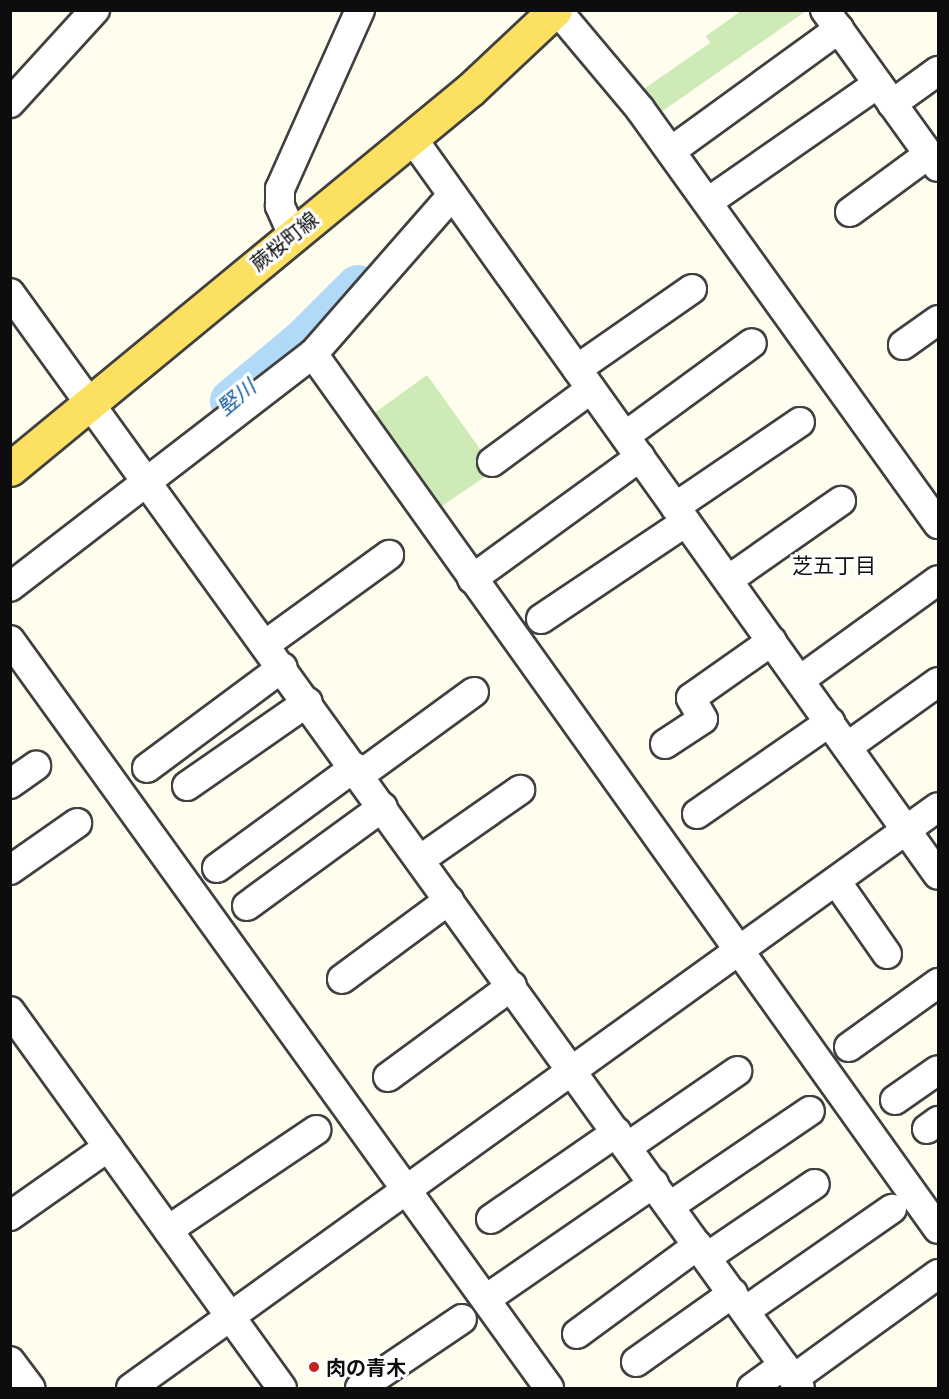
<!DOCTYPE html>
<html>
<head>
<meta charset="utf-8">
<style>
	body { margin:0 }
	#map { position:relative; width:949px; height:1399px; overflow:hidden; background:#fffded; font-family:"Noto Serif","Noto Sans JP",serif }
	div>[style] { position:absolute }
	.green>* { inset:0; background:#ceeab6 }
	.river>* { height:44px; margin:-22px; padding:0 22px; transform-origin:22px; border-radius:22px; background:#b1d9f8 }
	.roads { filter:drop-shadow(2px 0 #404040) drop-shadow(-2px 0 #404040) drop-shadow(0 2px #404040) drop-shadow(0 -2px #404040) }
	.minor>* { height:28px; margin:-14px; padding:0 14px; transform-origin:14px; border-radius:14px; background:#fff }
	.major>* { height:33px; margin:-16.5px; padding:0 16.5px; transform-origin:16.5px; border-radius:16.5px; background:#fce061 }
	.dots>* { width:16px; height:16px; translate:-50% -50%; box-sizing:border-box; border:3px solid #fff; border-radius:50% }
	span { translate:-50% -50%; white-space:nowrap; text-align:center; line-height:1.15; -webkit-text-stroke:6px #fff; paint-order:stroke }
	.street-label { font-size:20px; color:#0d0d0d }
	.poi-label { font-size:20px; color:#0d0d0d; font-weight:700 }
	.left { translate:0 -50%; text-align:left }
	.water-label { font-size:21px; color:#135ba2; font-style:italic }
	.neighbourhood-label { font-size:21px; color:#0d0d0d }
	.frame { position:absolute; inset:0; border:12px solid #0d0d0d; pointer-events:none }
</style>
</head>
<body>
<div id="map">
	<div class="green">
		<i style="clip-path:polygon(741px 11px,806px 11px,654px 117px,638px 93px,710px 43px,706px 36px)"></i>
		<i style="clip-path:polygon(427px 375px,495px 470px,436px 510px,369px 417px)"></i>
	</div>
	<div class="river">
		<i style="left:232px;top:401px;width:95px;rotate:-39.9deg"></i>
		<i style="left:305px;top:340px;width:75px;rotate:-45deg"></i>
	</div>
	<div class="roads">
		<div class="minor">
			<i style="left:557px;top:10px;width:129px;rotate:50deg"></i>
			<i style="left:640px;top:109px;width:511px;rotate:54.32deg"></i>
			<i style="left:825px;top:10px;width:193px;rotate:54.3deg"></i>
			<i style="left:10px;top:103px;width:126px;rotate:-47.6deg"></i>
			<i style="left:892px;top:104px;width:57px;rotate:-35.7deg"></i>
			<i style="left:412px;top:138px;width:905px;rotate:54.48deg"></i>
			<i style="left:671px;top:151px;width:208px;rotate:-36deg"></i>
			<i style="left:708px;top:202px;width:207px;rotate:-34.8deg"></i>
			<i style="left:850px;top:212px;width:98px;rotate:-36.3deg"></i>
			<i style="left:292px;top:233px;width:30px;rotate:-114deg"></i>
			<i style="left:280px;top:206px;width:17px;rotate:-90deg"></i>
			<i style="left:280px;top:189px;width:196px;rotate:-65.9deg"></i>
			<i style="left:10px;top:293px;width:1350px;rotate:54.19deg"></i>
			<i style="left:903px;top:345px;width:43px;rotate:-35.5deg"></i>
			<i style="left:313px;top:354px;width:1075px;rotate:54.46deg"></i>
			<i style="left:577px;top:369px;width:140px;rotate:-34.8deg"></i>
			<i style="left:625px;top:436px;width:157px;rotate:-36.2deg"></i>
			<i style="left:492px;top:462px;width:123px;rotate:-36.4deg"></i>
			<i style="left:675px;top:507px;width:151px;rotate:-34.2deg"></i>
			<i style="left:472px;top:579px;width:208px;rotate:-36deg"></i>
			<i style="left:728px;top:580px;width:138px;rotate:-35deg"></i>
			<i style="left:10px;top:587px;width:382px;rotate:-37.6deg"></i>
			<i style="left:313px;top:354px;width:211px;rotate:-48.8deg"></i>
			<i style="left:541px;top:619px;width:174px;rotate:-33.8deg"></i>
			<i style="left:10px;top:640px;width:922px;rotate:54.22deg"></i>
			<i style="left:266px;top:644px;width:152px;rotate:-35.9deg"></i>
			<i style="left:800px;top:680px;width:170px;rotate:-35.9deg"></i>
			<i style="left:665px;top:744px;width:45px;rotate:-33.3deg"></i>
			<i style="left:703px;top:719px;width:24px;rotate:-120deg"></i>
			<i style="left:691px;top:698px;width:99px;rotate:-35.1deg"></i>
			<i style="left:847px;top:747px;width:112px;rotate:-35.5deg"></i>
			<i style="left:147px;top:768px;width:169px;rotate:-36.6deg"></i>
			<i style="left:360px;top:775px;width:141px;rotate:-36.1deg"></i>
			<i style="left:10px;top:784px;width:32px;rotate:-35deg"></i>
			<i style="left:187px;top:786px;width:147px;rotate:-34.8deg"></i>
			<i style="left:697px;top:814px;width:162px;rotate:-34.7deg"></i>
			<i style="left:421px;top:859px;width:121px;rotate:-34.9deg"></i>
			<i style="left:217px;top:868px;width:171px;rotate:-36.2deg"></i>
			<i style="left:10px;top:870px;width:82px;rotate:-35deg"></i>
			<i style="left:836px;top:881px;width:89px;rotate:55.1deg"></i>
			<i style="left:247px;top:906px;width:168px;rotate:-36.1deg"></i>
			<i style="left:342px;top:979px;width:133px;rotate:-36.4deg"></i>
			<i style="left:10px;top:1011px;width:465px;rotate:54.2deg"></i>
			<i style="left:849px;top:1047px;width:110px;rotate:-35.7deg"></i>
			<i style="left:388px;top:1077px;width:154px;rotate:-36.3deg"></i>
			<i style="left:895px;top:1100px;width:52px;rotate:-34.9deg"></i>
			<i style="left:927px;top:1129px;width:14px;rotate:-36deg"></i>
			<i style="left:627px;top:1147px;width:134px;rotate:-34.6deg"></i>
			<i style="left:670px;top:1206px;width:169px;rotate:-34.2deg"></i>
			<i style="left:10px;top:1216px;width:120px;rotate:-35.1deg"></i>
			<i style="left:491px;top:1219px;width:153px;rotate:-34.6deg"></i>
			<i style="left:168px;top:1230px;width:179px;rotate:-34deg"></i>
			<i style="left:707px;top:1257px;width:130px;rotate:-34.1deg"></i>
			<i style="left:486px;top:1299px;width:204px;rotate:-34.6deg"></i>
			<i style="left:745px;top:1311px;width:179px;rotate:-34.8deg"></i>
			<i style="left:577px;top:1334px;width:150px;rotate:-36.3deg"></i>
			<i style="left:10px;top:1361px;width:34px;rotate:53deg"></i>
			<i style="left:636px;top:1362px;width:119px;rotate:-35.4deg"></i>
			<i style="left:793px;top:1379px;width:179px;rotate:-35.9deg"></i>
			<i style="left:131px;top:1388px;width:994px;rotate:-35.75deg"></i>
			<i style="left:360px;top:1388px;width:123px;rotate:-34.1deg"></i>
			<i style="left:752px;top:1388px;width:39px;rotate:-36deg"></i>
		</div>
		<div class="major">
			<i style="left:10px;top:469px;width:597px;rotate:-39.5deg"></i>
			<i style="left:471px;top:89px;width:115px;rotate:-43.2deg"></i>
		</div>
	</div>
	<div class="dots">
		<i style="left:314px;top:1367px;background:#c12421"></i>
	</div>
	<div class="street-label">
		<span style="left:284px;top:241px;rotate:-39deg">蕨桜町線</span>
	</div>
	<div class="poi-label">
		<span class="left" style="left:326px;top:1367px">肉の青木</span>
	</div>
	<div class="water-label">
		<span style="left:236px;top:397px;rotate:-40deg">竪川</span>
	</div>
	<div class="neighbourhood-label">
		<span style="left:834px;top:565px">芝五丁目</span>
	</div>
	<div class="frame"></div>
</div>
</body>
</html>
